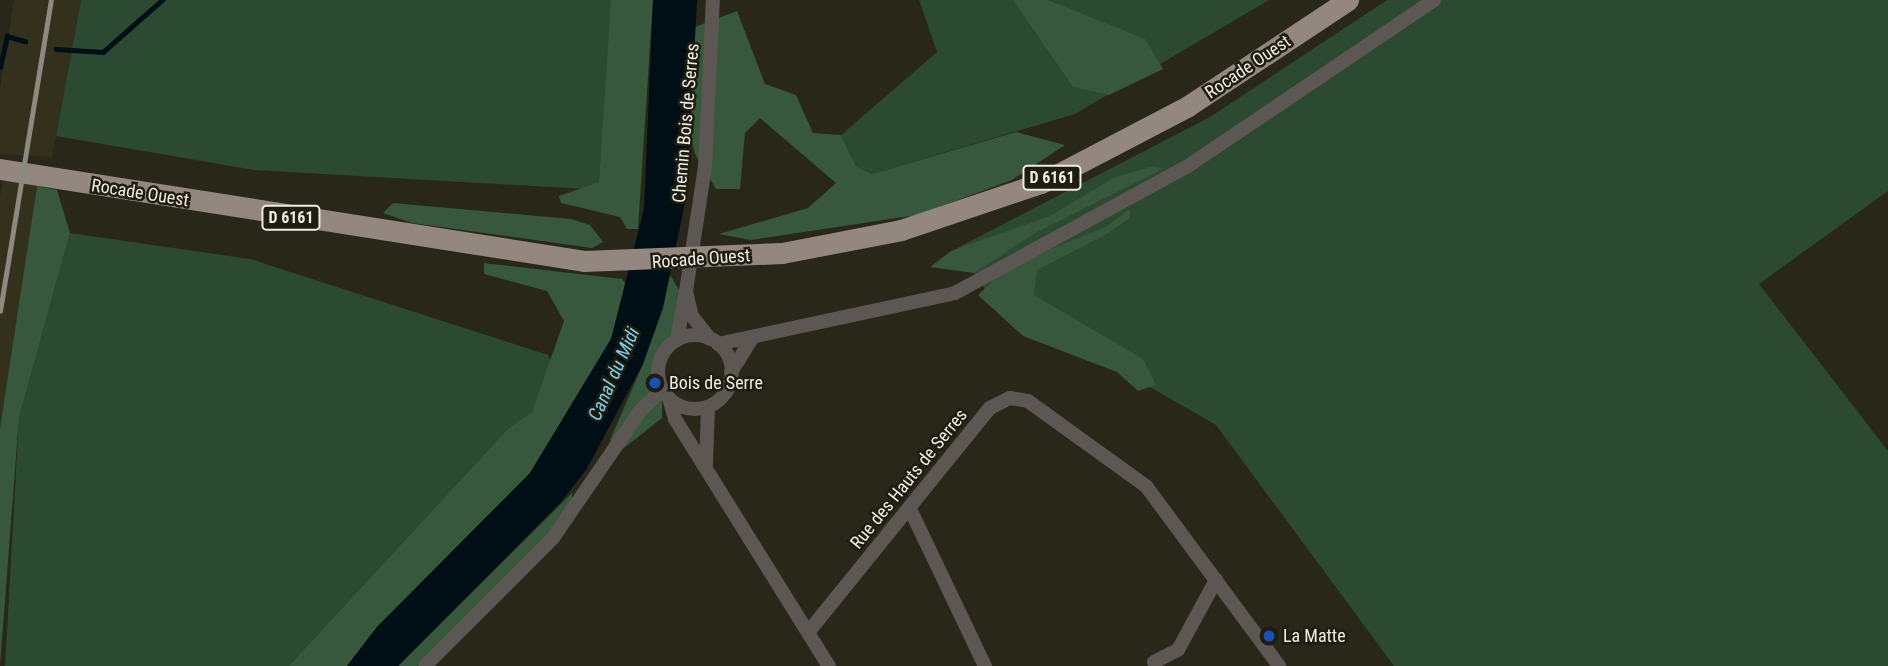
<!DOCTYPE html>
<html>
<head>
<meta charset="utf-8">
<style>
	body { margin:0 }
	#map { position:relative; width:1888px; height:666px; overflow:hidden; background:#29261a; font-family:"Roboto Condensed",sans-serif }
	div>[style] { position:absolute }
	.built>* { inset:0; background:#33301d }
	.green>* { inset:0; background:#2c4931 }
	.forest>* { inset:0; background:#37583d }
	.water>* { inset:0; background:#000e16 }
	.stream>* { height:4.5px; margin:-2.25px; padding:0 2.25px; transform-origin:2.25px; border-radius:2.25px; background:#000e16 }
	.minor>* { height:14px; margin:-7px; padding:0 7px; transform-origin:7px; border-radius:7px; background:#5d5753 }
	.minor>.ring { margin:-7px; padding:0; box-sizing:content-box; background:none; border:14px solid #5d5753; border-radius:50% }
	.primary>* { height:21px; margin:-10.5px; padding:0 10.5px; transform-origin:10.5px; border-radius:10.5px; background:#93877f }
	.rail>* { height:4.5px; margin:-2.25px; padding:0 2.25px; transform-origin:2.25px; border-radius:2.25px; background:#8c897f }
	.dots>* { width:19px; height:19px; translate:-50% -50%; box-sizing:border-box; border:4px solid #1f1d11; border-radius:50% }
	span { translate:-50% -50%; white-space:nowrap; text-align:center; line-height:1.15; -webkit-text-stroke:5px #1f1d11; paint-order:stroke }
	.shield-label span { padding:2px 5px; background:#1f1d11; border:2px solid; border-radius:5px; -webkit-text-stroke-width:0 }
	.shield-label { font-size:16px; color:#eeece4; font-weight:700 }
	.street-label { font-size:18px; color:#eeece4 }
	.poi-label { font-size:18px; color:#eeece4 }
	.left { translate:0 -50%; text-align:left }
	.water-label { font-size:19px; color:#80d1ed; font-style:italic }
</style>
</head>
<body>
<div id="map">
	<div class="built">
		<i style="clip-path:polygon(14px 0,81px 0,52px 157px,0 154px,0 89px)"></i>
		<i style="clip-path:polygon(3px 179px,37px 186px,0 428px,0 196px)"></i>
	</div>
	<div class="green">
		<i style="clip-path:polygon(81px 0,614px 0,599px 182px,584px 189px,254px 170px,56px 136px)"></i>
		<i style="clip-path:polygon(919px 0,1269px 0,1075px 114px,872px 174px,856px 166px,841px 135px,937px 52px)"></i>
		<i style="clip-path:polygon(1387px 0,1888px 0,1888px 191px,1759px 284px,1888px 451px,1888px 666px,1394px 666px,1216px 425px,988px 294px,957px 248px,1210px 117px)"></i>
		<i style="clip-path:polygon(70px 233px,250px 259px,548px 355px,552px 364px,535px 408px,444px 518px,300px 666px,5px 666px,19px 418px)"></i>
	</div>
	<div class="forest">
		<i style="clip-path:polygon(611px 0,653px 0,638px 229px,627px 229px,620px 217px,561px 203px,559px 196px,599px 182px)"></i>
		<i style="clip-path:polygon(1013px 0,1048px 0,1145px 39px,1163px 69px,1109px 95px,1073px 87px)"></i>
		<i style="clip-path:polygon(737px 11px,765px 84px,796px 95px,813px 133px,841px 135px,856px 166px,872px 174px,1016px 132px,1065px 145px,1012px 180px,917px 215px,751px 240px,719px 234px,808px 208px,836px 183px,760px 118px,745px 133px,740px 189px,716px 189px,695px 154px,690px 135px,695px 27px)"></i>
		<i style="clip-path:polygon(1154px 166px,1163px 169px,1037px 232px,974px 273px,930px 267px,951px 251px,1050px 216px,1115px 177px)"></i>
		<i style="clip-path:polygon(37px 186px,57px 190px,70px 233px,19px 418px,0 666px,0 428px)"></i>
		<i style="clip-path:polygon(393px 203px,571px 219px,590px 225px,603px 242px,592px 248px,412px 223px,383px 213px)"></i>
		<i style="clip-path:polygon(1130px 209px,1130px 218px,1105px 235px,1037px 270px,1034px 295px,1143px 359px,1156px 385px,1138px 391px,1117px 372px,1023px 336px,978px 295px,1008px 267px,1107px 226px)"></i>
		<i style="clip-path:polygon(484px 263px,622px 279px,628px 287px,611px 339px,530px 473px,377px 627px,347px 666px,289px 666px,508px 429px,532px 412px,564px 321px,547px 291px,484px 274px)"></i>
		<i style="clip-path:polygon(670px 275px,681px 293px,672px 333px,662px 349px,662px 418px,624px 448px,610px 440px,643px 364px)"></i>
		<i style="clip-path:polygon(572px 493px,573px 514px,417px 666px,398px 666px)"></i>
	</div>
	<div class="water">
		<i style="clip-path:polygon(653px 0,697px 0,687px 193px,663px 308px,643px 364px,586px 470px,560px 503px,398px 666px,347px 666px,377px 627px,530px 473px,611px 339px,644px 209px)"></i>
	</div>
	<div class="stream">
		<i style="left:56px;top:49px;width:47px;rotate:3.7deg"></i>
		<i style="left:103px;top:52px;width:79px;rotate:-41.4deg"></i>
		<i style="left:0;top:67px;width:32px;rotate:-77deg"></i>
		<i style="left:7px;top:36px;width:19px;rotate:16deg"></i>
	</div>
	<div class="minor">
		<i style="left:686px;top:291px;width:125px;rotate:-81.3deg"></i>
		<i style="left:705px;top:167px;width:167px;rotate:-87.3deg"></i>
		<i class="ring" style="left:658px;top:335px;width:60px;height:60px"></i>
		<i style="left:677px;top:340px;width:50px;rotate:-79.6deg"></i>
		<i style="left:686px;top:291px;width:26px;rotate:77deg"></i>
		<i style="left:692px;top:316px;width:29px;rotate:52deg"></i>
		<i style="left:718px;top:344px;width:242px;rotate:-12.1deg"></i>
		<i style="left:955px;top:293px;width:265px;rotate:-28.6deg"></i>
		<i style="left:1188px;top:166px;width:297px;rotate:-34deg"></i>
		<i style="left:731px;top:372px;width:40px;rotate:-58deg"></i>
		<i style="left:669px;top:398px;width:22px;rotate:74deg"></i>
		<i style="left:675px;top:419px;width:291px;rotate:58.1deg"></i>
		<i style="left:706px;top:464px;width:57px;rotate:-88deg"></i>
		<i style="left:911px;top:511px;width:172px;rotate:64.5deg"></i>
		<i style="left:810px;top:630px;width:286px;rotate:-51deg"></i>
		<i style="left:990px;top:408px;width:22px;rotate:-27deg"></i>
		<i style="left:1010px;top:398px;width:18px;rotate:9deg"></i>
		<i style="left:1028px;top:401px;width:145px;rotate:35.8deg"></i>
		<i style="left:1146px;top:486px;width:224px;rotate:53.5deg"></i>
		<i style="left:1154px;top:662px;width:27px;rotate:-27deg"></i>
		<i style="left:1178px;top:650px;width:80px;rotate:-61.5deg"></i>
		<i style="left:425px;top:666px;width:181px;rotate:-45deg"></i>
		<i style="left:553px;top:538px;width:154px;rotate:-55.6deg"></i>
		<i style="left:640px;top:411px;width:30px;rotate:-44deg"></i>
	</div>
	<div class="primary">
		<i style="left:0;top:169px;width:591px;rotate:8.95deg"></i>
		<i style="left:584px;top:261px;width:198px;rotate:-2.3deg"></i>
		<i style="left:782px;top:253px;width:121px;rotate:-10.9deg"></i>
		<i style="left:901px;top:230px;width:148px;rotate:-18.6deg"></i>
		<i style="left:1041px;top:183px;width:166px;rotate:-27.6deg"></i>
		<i style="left:1188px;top:106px;width:192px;rotate:-33.5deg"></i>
	</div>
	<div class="rail">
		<i style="left:0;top:311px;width:315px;rotate:-80.7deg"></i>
	</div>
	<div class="dots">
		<i style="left:655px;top:383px;background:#1a4fb4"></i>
		<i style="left:1269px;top:636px;background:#1a4fb4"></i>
	</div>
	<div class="shield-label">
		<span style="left:1052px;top:178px">D 6161</span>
		<span style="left:291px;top:218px">D 6161</span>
	</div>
	<div class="street-label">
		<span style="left:1248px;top:67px;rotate:-34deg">Rocade Ouest</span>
		<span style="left:686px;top:123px;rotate:-85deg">Chemin Bois de Serres</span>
		<span style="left:140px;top:193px;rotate:9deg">Rocade Ouest</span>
		<span style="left:701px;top:259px;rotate:-4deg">Rocade Ouest</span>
		<span style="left:909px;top:479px;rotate:-51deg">Rue des Hauts de Serres</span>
	</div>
	<div class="poi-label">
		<span class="left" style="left:669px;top:383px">Bois de Serre</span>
		<span class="left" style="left:1283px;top:636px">La Matte</span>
	</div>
	<div class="water-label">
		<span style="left:614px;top:374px;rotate:-66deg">Canal du Midi</span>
	</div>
</div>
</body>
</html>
